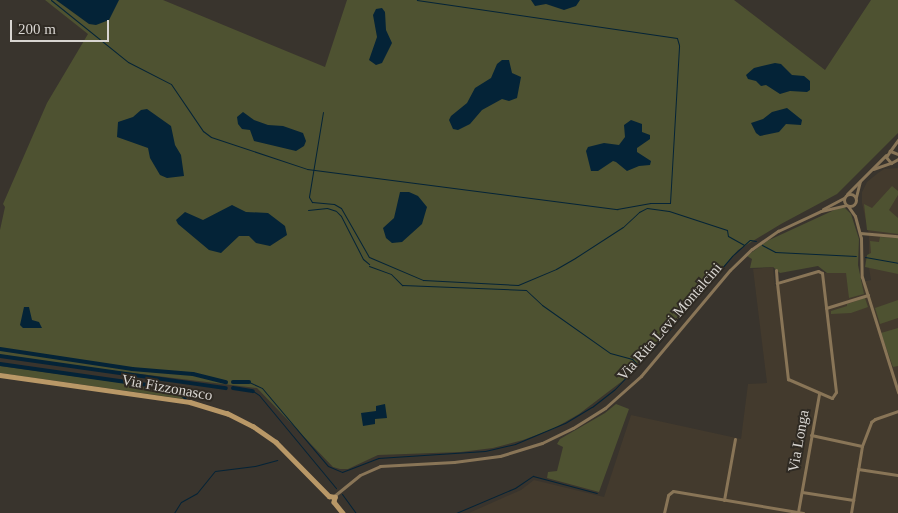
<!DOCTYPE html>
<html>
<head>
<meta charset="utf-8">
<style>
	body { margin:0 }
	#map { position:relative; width:898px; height:513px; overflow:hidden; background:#39342d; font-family:Georgia,serif }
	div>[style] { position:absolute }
	.built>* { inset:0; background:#433a2d }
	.green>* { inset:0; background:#4e5231 }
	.water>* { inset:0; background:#042337 }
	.stream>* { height:1px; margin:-0.5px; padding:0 0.5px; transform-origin:0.5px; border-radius:0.5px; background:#042337 }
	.canal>* { height:4px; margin:-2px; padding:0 2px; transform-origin:2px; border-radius:2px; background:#042337 }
	.minor>* { height:3px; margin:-1.5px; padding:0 1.5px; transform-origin:1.5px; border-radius:1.5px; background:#897557 }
	.minor>.ring { margin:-1.5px; padding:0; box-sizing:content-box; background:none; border:3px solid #897557; border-radius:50% }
	.secondary>* { height:4.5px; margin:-2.25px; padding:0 2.25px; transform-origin:2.25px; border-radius:2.25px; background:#b99867 }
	span { translate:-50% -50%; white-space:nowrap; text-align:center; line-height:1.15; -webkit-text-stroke:4px #2f2a23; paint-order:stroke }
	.street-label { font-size:15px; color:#d8d5d1 }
	.scale { position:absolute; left:10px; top:20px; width:99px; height:22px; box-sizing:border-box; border:2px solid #d8d5d1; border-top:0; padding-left:6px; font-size:15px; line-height:18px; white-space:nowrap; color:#d8d5d1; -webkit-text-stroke:4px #2f2a23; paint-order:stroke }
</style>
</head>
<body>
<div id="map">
	<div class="built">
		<i style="clip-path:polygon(898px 168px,898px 513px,469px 513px,521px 490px,534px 480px,604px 497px,631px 415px,741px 439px,748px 384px,767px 383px,753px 269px,773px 267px,775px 286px,818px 273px,846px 273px,862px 282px,871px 280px,869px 268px,869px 235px,862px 203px,862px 192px,867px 182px,878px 173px,884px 169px)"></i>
	</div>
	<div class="green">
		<i style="clip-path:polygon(45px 0,163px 0,325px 67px,347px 0,734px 0,825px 70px,871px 0,898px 0,898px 133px,837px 194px,781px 224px,738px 250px,625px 379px,579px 414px,553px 429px,523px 440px,493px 448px,461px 452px,378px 455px,348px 469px,340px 469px,333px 467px,257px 388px,0 357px,0 230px,5px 207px,3px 204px,47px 103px,88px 34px)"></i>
		<i style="clip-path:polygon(892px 186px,898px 191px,898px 195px,889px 210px,898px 218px,898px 234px,867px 230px,864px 204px,872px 208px)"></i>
		<i style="clip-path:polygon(843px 206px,851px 214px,859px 239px,858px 265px,864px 294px,849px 298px,846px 273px,827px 273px,818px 266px,780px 273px,773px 267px,750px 268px,752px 259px,747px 256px,767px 241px)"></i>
		<i style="clip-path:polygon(880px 237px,898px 238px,898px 274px,865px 267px,867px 255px,871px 253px,870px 241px,879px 242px)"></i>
		<i style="clip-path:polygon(865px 298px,868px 307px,851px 313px,831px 314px,831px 311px,847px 306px,847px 304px)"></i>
		<i style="clip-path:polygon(898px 300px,898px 318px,880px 324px,875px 308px)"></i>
		<i style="clip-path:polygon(898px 328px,898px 366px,893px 367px,881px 333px)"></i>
		<i style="clip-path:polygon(0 366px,174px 390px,184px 399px,0 373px)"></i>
		<i style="clip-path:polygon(616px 404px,629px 409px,599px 492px,547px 478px,548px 472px,557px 471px,563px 447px,557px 444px,560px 439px,605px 413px)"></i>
	</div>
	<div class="water">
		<i style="clip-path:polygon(56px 0,119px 0,109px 20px,96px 25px,89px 24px)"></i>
		<i style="clip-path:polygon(531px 0,580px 0,576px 6px,564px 10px,546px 4px,535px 6px)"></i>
		<i style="clip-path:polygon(382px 8px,385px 12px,386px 30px,392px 43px,382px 63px,376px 65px,369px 60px,377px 37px,373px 15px,376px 9px)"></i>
		<i style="clip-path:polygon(502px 60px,509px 60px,512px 73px,521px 77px,517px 98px,509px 101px,502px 99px,482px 110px,470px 124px,458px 130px,453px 129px,449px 120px,451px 116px,467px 103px,475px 88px,491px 78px,497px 64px)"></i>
		<i style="clip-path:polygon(775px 63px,781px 64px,792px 75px,804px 76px,810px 81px,810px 90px,807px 92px,790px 91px,780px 94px,766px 85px,761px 86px,756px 81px,748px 79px,746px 75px,754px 68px)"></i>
		<i style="clip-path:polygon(787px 108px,802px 120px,801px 125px,786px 124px,779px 132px,760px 136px,756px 133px,751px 123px,763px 119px,772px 112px)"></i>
		<i style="clip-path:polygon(147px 109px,171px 126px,175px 145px,181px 155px,184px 176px,167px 178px,160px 175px,150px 158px,148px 148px,117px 137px,118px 122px,133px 117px,141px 110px)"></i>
		<i style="clip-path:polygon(243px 112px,254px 120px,268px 125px,283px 126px,303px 133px,306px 141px,304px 146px,296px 151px,254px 141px,250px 130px,242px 129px,238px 124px,237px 117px)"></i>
		<i style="clip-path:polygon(631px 120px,642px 124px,642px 132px,650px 135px,650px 139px,637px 148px,637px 152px,651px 161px,650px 165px,639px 166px,627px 171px,616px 162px,613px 161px,598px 171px,591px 171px,586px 151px,588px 147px,604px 143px,619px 145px,625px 137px,624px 125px)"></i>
		<i style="clip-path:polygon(400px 192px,409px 192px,418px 196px,427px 207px,422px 224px,402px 242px,392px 243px,386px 238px,383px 228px,394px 218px)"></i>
		<i style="clip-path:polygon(232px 205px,246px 212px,268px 213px,285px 226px,287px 235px,270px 246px,256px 243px,249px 236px,239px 236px,221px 253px,209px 250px,178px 224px,176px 220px,185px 212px,203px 220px)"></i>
		<i style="clip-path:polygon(24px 307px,29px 307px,32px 320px,39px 322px,42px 328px,23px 328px,20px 325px)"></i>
		<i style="clip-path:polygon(385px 404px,387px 418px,375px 419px,375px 424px,363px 426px,361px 413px,376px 411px,376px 406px)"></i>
	</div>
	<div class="stream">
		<i style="left:51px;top:0;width:99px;rotate:38.8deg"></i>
		<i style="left:128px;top:62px;width:48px;rotate:27.1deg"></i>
		<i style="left:171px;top:84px;width:57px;rotate:55.8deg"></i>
		<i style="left:203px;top:131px;width:10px;rotate:37deg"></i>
		<i style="left:211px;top:137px;width:101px;rotate:18.4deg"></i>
		<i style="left:307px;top:169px;width:313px;rotate:7.4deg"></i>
		<i style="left:617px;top:209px;width:34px;rotate:-10deg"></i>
		<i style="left:650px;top:203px;width:20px"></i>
		<i style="left:670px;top:203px;width:158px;rotate:-86.7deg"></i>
		<i style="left:679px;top:45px;width:7px;rotate:-106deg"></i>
		<i style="left:677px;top:38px;width:263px;rotate:-171.7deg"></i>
		<i style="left:323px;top:112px;width:86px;rotate:99.4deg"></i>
		<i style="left:309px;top:197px;width:6px;rotate:59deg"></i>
		<i style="left:312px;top:202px;width:22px;rotate:5deg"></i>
		<i style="left:334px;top:204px;width:8px;rotate:30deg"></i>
		<i style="left:341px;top:208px;width:56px;rotate:60.3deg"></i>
		<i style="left:369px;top:257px;width:59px;rotate:23.1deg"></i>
		<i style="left:423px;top:280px;width:95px;rotate:3deg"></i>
		<i style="left:518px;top:285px;width:41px;rotate:-22.8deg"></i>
		<i style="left:556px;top:269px;width:22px;rotate:-30deg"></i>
		<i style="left:575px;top:258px;width:57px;rotate:-32.9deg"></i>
		<i style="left:623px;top:227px;width:22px;rotate:-43deg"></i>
		<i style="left:639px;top:212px;width:9px;rotate:-27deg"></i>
		<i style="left:647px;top:208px;width:22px;rotate:8deg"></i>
		<i style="left:669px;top:211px;width:61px;rotate:18.1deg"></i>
		<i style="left:727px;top:230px;width:6px;rotate:81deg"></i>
		<i style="left:728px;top:236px;width:18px;rotate:29deg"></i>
		<i style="left:308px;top:210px;width:19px;rotate:-6deg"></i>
		<i style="left:327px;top:208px;width:9px;rotate:18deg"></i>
		<i style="left:336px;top:211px;width:7px;rotate:45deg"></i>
		<i style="left:341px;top:216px;width:48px;rotate:62.9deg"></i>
		<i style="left:363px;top:259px;width:8px;rotate:40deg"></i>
		<i style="left:762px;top:245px;width:15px;rotate:28deg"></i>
		<i style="left:775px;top:252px;width:81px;rotate:2.8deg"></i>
		<i style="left:865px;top:257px;width:34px;rotate:10deg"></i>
		<i style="left:369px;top:266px;width:23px;rotate:20deg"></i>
		<i style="left:391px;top:274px;width:16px;rotate:45deg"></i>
		<i style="left:402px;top:285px;width:124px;rotate:2.3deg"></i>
		<i style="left:526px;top:290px;width:22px;rotate:43deg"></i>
		<i style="left:542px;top:305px;width:83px;rotate:35.2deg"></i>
		<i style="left:610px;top:353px;width:23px;rotate:15deg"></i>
		<i style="left:632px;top:359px;width:8px;rotate:45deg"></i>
		<i style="left:249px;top:382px;width:14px;rotate:25deg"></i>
		<i style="left:262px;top:388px;width:102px;rotate:49.8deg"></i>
		<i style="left:328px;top:466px;width:15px;rotate:23deg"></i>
		<i style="left:342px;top:472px;width:39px;rotate:-21deg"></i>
		<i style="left:378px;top:458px;width:107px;rotate:-3.7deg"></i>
		<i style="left:485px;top:451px;width:31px;rotate:-13deg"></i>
		<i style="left:515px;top:444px;width:54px;rotate:-22.8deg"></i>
		<i style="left:565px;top:423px;width:31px;rotate:-31deg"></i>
		<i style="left:592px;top:407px;width:28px;rotate:-38deg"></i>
		<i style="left:614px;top:390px;width:61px;rotate:-46.3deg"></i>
		<i style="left:656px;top:346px;width:118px;rotate:-49.8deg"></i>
		<i style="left:732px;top:256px;width:24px;rotate:-42deg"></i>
		<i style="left:750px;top:240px;width:6px;rotate:9deg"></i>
		<i style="left:253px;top:391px;width:7px;rotate:34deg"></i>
		<i style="left:259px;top:395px;width:121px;rotate:50.4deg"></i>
		<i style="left:342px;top:494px;width:24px;rotate:54deg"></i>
		<i style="left:174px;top:513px;width:13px;rotate:-58deg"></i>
		<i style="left:181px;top:502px;width:18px;rotate:-29deg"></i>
		<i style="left:197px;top:493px;width:28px;rotate:-51deg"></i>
		<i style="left:215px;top:471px;width:40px;rotate:-7.1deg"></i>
		<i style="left:255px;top:466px;width:23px;rotate:-15deg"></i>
		<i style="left:456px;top:513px;width:64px;rotate:-23deg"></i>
		<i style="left:515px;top:488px;width:22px;rotate:-34deg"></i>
		<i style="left:533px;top:476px;width:66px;rotate:14.9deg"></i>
	</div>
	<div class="canal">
		<i style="left:0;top:349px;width:134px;rotate:8.6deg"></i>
		<i style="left:132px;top:369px;width:61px;rotate:4.7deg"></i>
		<i style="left:193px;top:374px;width:34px;rotate:14deg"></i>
		<i style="left:0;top:356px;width:228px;rotate:8.1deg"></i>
		<i style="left:0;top:364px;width:177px;rotate:8.1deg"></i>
		<i style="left:175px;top:389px;width:13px;rotate:39deg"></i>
		<i style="left:233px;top:382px;width:16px"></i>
		<i style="left:233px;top:388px;width:20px;rotate:9deg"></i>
	</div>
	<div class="minor">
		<i style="left:890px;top:151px;width:14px;rotate:-54deg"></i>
		<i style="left:898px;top:154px;width:9px;rotate:-159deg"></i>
		<i style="left:890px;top:151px;width:7px;rotate:124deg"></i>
		<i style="left:886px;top:157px;width:8px;rotate:50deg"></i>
		<i style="left:891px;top:163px;width:8px;rotate:-30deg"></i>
		<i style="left:873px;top:169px;width:18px;rotate:-19deg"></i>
		<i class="ring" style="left:844px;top:194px;width:9px;height:9px"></i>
		<i style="left:847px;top:194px;width:55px;rotate:-45deg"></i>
		<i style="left:856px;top:197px;width:16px;rotate:-76deg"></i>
		<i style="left:848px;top:206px;width:12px;rotate:55deg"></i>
		<i style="left:855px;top:216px;width:23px;rotate:75deg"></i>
		<i style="left:861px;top:238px;width:39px;rotate:89deg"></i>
		<i style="left:862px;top:277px;width:121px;rotate:72.6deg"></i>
		<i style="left:823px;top:209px;width:24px;rotate:-28deg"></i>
		<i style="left:860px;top:233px;width:38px;rotate:5deg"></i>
		<i style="left:776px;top:270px;width:13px;rotate:86deg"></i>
		<i style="left:777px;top:283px;width:97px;rotate:83.5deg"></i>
		<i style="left:788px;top:379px;width:48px;rotate:23.4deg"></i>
		<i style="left:832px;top:398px;width:7px;rotate:-56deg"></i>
		<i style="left:836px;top:392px;width:120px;rotate:-96.7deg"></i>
		<i style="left:822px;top:273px;width:4px;rotate:-153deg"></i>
		<i style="left:818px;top:271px;width:43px;rotate:163.7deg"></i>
		<i style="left:826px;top:308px;width:44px;rotate:-17.2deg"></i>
		<i style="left:811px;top:435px;width:52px;rotate:12.2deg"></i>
		<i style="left:858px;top:469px;width:40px;rotate:8.5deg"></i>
		<i style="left:802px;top:492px;width:52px;rotate:8.9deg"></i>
		<i style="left:334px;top:496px;width:33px;rotate:-39deg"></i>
		<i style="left:360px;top:475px;width:22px;rotate:-24deg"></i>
		<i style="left:380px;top:466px;width:74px;rotate:-3.1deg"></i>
		<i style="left:454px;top:462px;width:46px;rotate:-7.4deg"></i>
		<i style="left:500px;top:456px;width:44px;rotate:-17.2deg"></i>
		<i style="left:542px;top:443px;width:34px;rotate:-26deg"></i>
		<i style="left:573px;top:428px;width:38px;rotate:-32deg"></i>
		<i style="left:605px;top:408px;width:48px;rotate:-41.6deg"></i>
		<i style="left:641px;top:376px;width:138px;rotate:-50deg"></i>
		<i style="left:730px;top:270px;width:30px;rotate:-44deg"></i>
		<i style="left:752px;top:249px;width:32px;rotate:-35deg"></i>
		<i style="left:778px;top:231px;width:47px;rotate:-24.9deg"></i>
		<i style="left:821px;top:211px;width:26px;rotate:-13deg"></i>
		<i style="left:724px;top:500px;width:62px;rotate:-79.8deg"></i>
		<i style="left:798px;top:512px;width:120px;rotate:-79.9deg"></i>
		<i style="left:664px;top:513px;width:18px;rotate:-77deg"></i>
		<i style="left:668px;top:495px;width:6px;rotate:-39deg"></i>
		<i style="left:673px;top:491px;width:132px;rotate:9.6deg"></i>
		<i style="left:851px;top:513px;width:68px;rotate:-80.7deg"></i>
		<i style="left:862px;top:446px;width:26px;rotate:-69deg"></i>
		<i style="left:871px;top:422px;width:5px;rotate:-37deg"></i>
		<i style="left:875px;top:419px;width:24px;rotate:-19deg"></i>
	</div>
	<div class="secondary">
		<i style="left:0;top:375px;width:192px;rotate:8.1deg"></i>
		<i style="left:190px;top:402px;width:39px;rotate:17deg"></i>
		<i style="left:227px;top:413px;width:29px;rotate:27deg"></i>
		<i style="left:253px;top:426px;width:28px;rotate:35deg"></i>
		<i style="left:276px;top:442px;width:76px;rotate:45.5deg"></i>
		<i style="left:329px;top:496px;width:6px;rotate:9deg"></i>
		<i style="left:335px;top:497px;width:5px;rotate:101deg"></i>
		<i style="left:334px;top:502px;width:14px;rotate:51deg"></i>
	</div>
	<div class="street-label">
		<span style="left:670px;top:322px;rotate:-49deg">Via Rita Levi Montalcini</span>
		<span style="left:167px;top:388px;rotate:10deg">Via Fizzonasco</span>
		<span style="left:799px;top:441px;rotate:-80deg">Via Longa</span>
	</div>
	<div class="scale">200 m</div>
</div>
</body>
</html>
